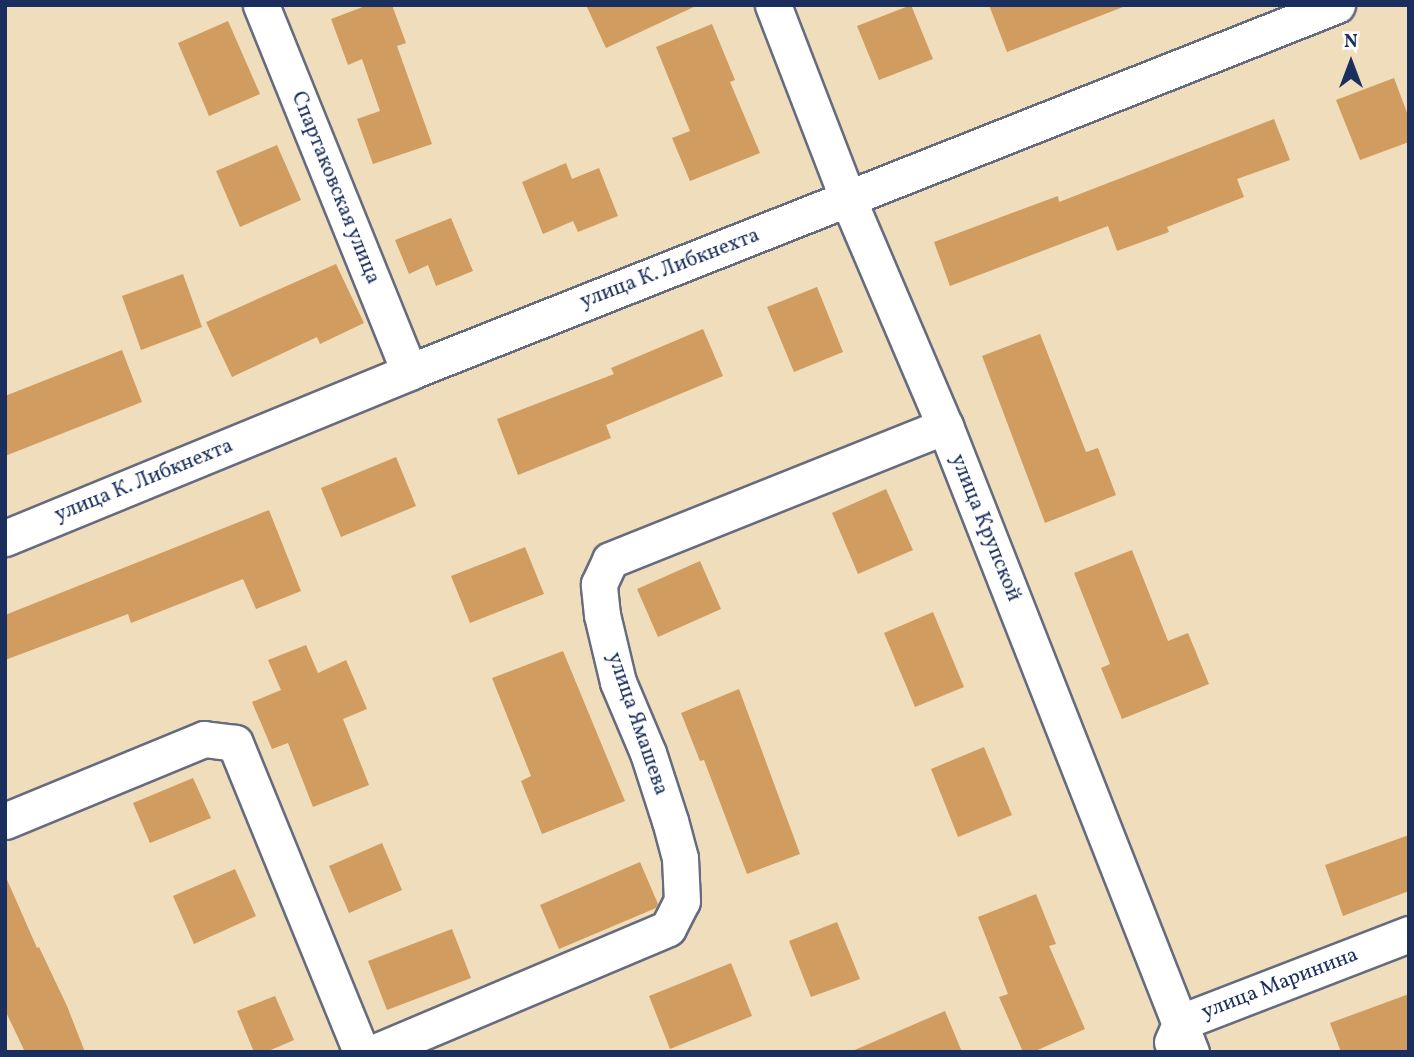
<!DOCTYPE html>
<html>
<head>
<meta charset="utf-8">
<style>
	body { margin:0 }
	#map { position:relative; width:1414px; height:1057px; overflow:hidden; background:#f0ddbc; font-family:Vollkorn,serif }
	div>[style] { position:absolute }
	.building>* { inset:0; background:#d09c5f }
	.roads { filter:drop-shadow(2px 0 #666c7f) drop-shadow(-2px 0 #666c7f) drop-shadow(0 2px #666c7f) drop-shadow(0 -2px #666c7f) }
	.minor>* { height:35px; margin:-17.5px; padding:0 17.5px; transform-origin:17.5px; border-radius:17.5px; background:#fff }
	span { translate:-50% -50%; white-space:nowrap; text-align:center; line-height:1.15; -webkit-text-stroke:7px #fff; paint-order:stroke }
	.street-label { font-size:21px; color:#1b2f5e }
	.frame { position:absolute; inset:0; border:7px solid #1b2f5e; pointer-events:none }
	.north { position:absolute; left:1316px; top:28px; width:70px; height:70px; -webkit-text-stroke:5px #fff; paint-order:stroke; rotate:0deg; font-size:19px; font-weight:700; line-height:28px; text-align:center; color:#1b2f5e }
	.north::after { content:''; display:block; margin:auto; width:24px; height:32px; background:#1b2f5e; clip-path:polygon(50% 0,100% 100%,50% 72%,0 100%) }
</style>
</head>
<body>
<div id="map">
	<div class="building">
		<i style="clip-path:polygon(368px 5px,392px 5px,406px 43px,397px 46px,432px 144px,373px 164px,357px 119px,380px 111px,362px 59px,348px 65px,331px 19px)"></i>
		<i style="clip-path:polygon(586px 5px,698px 5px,606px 48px)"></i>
		<i style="clip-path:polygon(911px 5px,933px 59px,879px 80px,857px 26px)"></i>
		<i style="clip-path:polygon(989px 5px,1122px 5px,1123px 7px,1007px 52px)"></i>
		<i style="clip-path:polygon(228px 21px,260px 94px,209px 116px,178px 43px)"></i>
		<i style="clip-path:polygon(712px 24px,735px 80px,730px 82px,760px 153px,690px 181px,672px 138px,690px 131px,656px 47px)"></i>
		<i style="clip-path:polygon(1394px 78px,1409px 118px,1409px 142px,1360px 160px,1336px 100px)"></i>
		<i style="clip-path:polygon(1274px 119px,1290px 160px,1237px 179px,1244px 197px,1167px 227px,1169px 232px,1117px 251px,1108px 226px,950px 286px,934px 242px,1058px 196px,1059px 202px)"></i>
		<i style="clip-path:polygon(277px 145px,301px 200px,240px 227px,216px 171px)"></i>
		<i style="clip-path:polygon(566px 163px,572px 179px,599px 168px,618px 216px,578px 232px,573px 221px,543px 234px,522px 182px)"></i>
		<i style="clip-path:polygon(451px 218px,473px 271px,436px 286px,428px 265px,409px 274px,395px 240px)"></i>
		<i style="clip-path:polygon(336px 264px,364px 323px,320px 344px,317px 337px,232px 377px,206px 322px)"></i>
		<i style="clip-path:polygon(183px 274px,202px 327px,141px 350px,122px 296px)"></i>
		<i style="clip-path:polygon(817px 287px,843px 352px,794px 372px,767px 307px)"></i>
		<i style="clip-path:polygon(703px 329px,723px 376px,606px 425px,611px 438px,518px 475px,497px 419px,614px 374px,611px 368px)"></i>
		<i style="clip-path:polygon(1040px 334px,1086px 452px,1098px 448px,1116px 495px,1045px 523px,982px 356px)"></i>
		<i style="clip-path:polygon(122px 350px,142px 402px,5px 456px,5px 396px)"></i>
		<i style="clip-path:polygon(396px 457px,416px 506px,341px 537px,321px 488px)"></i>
		<i style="clip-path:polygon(886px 489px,913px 550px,858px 574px,832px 513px)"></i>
		<i style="clip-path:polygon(269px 510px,301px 591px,256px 609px,243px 579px,131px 623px,128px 614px,5px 660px,5px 615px)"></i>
		<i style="clip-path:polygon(525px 547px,544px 594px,470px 623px,451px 576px)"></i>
		<i style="clip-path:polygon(1132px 550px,1168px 641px,1188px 633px,1209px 684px,1122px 719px,1101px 668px,1110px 664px,1074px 573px)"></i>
		<i style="clip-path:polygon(700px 561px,721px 609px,658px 637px,637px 589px)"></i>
		<i style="clip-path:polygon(933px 612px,964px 687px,915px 707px,884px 633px)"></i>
		<i style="clip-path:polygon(306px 645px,318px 673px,346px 660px,367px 709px,343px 719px,369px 785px,313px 807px,288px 743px,272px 749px,252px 702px,281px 690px,268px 660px)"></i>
		<i style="clip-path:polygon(563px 651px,625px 801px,542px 834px,521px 781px,531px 776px,492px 678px)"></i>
		<i style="clip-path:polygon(739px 689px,800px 854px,747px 874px,704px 760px,700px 761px,681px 713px)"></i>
		<i style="clip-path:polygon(984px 747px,1012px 815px,958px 837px,931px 769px)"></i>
		<i style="clip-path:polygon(193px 778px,211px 818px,150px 843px,133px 803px)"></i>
		<i style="clip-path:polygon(1409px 835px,1409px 891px,1343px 916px,1325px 865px)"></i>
		<i style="clip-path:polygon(382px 843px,402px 890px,349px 913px,329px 866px)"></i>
		<i style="clip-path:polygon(640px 862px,658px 904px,656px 908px,559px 949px,540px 905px)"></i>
		<i style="clip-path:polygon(235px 869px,256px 916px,194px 944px,173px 896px)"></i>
		<i style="clip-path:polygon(5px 875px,37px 948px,39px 947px,67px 1006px,85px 1052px,25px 1052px,5px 1010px)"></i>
		<i style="clip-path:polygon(1036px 894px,1056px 944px,1049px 946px,1085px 1029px,1033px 1052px,1023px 1052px,999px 997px,1008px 994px,978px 917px)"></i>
		<i style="clip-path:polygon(837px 922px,860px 979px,811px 997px,789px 941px)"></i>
		<i style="clip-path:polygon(452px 929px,471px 978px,387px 1010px,368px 961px)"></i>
		<i style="clip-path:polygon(731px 963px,752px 1016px,670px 1049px,649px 996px)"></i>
		<i style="clip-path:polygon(1409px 994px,1409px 1052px,1341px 1052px,1330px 1023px)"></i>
		<i style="clip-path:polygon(275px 996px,294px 1040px,266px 1052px,254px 1052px,237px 1011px)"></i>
		<i style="clip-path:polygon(945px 1011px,962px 1052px,850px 1052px)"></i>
	</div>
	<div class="roads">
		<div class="minor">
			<i style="left:261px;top:5px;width:396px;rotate:68deg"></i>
			<i style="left:773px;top:5px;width:208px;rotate:68.9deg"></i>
			<i style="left:848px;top:199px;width:247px;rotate:66.9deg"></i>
			<i style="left:945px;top:426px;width:673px;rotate:68.55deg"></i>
			<i style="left:5px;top:538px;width:437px;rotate:-22.3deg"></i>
			<i style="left:409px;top:372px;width:998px;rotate:-21.58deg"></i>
			<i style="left:5px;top:821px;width:215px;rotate:-22.4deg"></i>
			<i style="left:204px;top:739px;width:31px;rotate:7deg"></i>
			<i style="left:235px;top:743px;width:334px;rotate:67.8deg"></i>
			<i style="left:1172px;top:1042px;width:22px;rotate:-66deg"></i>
			<i style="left:1181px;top:1022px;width:244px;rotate:-21.1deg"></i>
			<i style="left:375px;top:1052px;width:318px;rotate:-22.9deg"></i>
			<i style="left:668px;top:928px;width:30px;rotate:-63deg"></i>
			<i style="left:682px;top:901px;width:43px;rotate:-92.7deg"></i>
			<i style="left:680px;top:858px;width:38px;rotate:-105deg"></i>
			<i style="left:670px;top:821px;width:71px;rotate:-107.9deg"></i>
			<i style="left:648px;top:753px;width:77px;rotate:-112.9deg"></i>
			<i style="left:618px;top:682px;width:69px;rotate:-103.4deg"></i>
			<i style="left:602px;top:615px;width:31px;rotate:-96deg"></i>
			<i style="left:599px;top:584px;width:26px;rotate:-65deg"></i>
			<i style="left:610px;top:560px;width:361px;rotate:-21.8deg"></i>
		</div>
	</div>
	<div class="street-label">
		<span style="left:335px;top:188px;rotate:68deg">Спартаковская улица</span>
		<span style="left:670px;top:269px;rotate:-21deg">улица К. Либкнехта</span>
		<span style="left:144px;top:481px;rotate:-22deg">улица К. Либкнехта</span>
		<span style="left:985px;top:528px;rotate:68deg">улица Крупской</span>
		<span style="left:637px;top:724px;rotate:71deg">улица Ямашева</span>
		<span style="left:1280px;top:984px;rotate:-21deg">улица Маринина</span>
	</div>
	<div class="frame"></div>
	<div class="north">N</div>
</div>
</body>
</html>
